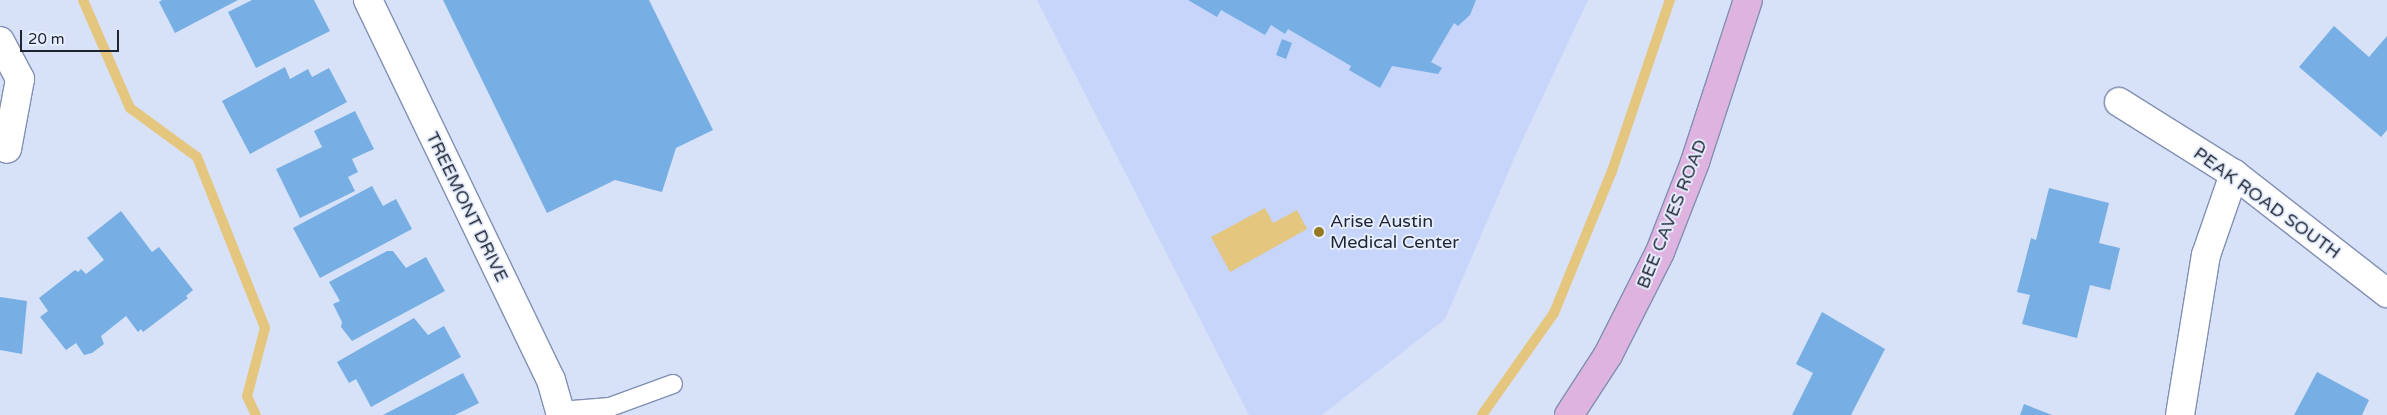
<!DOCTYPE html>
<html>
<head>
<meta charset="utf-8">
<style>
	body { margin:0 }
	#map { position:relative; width:2387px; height:415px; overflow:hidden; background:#d7e1f8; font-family:"Varela Round",sans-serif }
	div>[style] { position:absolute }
	.built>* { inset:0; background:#c6d5f9 }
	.water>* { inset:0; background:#e4c67e }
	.stream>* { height:10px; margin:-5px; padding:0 5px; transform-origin:5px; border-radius:5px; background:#e4c67e }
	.building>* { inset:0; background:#77afe4 }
	.roads { filter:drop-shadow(1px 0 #8190b3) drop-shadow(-1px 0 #8190b3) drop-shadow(0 1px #8190b3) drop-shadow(0 -1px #8190b3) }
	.lane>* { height:18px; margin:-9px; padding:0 9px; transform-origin:9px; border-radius:9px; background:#fff }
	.street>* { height:28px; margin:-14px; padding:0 14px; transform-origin:14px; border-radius:14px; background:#fff }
	.primary>* { height:28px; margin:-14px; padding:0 14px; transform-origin:14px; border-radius:14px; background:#dfb3df }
	.dots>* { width:14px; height:14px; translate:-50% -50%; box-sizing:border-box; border:2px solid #e7eefe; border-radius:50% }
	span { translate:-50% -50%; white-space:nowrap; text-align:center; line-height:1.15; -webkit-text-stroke:4px #e7eefe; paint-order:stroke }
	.street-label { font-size:18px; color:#1e2432 }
	.poi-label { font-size:18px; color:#1e2432 }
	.left { translate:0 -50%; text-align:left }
	.scale { position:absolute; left:20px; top:30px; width:99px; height:22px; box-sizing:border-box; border:2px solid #1e2432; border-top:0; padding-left:6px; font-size:15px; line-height:18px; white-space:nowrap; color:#1e2432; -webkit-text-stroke:4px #e7eefe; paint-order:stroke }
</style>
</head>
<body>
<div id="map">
	<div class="built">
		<i style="clip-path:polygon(1037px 0,1588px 0,1520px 145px,1445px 319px,1322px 415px,1249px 415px)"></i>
	</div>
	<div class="water">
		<i style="clip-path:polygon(1265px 208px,1273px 223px,1297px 210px,1307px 229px,1230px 272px,1211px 237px)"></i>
	</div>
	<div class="stream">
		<i style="left:83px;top:0;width:118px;rotate:66.5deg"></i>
		<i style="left:130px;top:108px;width:83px;rotate:36.2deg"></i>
		<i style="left:197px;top:157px;width:184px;rotate:68.3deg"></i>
		<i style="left:265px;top:328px;width:70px;rotate:104.8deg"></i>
		<i style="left:247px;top:396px;width:21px;rotate:65deg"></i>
		<i style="left:1482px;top:415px;width:125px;rotate:-54.8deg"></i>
		<i style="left:1554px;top:313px;width:153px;rotate:-67.8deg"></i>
		<i style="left:1612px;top:171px;width:181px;rotate:-71.3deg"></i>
	</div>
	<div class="building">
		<i style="clip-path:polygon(162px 0,238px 0,175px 33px,159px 2px)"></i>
		<i style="clip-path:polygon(252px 0,314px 0,330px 31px,256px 68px,228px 12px)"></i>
		<i style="clip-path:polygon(443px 0,649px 0,713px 130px,676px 148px,662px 192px,615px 180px,547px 213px)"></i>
		<i style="clip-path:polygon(1188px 0,1476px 0,1470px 15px,1458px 26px,1454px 23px,1431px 62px,1442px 68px,1438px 74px,1392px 66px,1380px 88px,1349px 70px,1351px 66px,1288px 29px,1285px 34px,1271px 25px,1265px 35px,1221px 10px,1217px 17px)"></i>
		<i style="clip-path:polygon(2334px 26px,2369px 57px,2387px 36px,2387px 130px,2381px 137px,2299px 67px)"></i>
		<i style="clip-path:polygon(1282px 39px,1292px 43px,1286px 59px,1276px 55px)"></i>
		<i style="clip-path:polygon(285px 67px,290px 79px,308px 69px,312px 77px,329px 68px,347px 102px,250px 154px,222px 101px)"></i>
		<i style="clip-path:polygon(355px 111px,374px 149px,352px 159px,358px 172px,348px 177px,355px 191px,300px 218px,276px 169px,322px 147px,314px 131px)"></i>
		<i style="clip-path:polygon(372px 186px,383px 206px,396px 199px,412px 229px,320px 278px,293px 228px)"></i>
		<i style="clip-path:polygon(2049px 188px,2109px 203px,2099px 243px,2120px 248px,2110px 290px,2090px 285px,2077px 338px,2022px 324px,2030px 295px,2017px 292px,2031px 238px,2036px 240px)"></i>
		<i style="clip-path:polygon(121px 211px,152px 252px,159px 247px,193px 290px,186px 296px,188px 298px,143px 332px,141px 329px,138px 332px,126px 316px,101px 336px,104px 344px,92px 353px,84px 355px,76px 343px,66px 350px,40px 317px,48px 311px,39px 298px,75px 270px,78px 272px,81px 269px,86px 274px,104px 260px,87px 238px)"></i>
		<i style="clip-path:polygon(387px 251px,393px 251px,406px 268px,426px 257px,445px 291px,352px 341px,341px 327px,342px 322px,333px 304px,340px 301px,329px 282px)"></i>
		<i style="clip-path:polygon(0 297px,27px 301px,22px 354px,0 350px)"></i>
		<i style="clip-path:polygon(1822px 312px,1885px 349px,1851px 415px,1792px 415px,1813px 373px,1796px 364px)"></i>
		<i style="clip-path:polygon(414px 318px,428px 335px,444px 326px,461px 357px,371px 407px,356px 379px,349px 383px,337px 362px)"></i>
		<i style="clip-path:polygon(2317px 372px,2369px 400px,2362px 415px,2294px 415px)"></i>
		<i style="clip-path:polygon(463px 373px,479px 403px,455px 415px,383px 415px)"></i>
		<i style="clip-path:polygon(2024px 404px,2052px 415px,2020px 415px)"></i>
	</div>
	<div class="roads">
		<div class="lane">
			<i style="left:560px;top:411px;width:50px;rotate:-4.6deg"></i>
			<i style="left:610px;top:407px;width:67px;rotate:-20.1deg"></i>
		</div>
		<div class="street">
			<i style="left:368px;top:0;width:422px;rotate:64.3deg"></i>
			<i style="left:551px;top:380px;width:36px;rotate:74deg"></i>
			<i style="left:0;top:41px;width:43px;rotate:62.2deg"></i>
			<i style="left:20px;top:79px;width:71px;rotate:100.5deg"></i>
			<i style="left:2119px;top:102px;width:136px;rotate:32.1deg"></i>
			<i style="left:2234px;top:174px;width:194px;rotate:37.9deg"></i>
			<i style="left:2180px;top:415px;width:162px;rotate:-80.8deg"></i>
			<i style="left:2206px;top:255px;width:86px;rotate:-70.9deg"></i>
		</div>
		<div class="primary">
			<i style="left:1569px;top:415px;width:72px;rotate:-57deg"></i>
			<i style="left:1608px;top:355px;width:115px;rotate:-63.2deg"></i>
			<i style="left:1660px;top:252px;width:97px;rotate:-68.7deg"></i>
			<i style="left:1695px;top:162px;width:170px;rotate:-71.9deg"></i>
		</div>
	</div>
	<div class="dots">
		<i style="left:1319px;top:232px;background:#977821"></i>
	</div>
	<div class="street-label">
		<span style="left:2267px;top:203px;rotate:36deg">PEAK ROAD SOUTH</span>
		<span style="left:467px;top:207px;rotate:64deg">TREEMONT DRIVE</span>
		<span style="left:1672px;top:214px;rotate:-68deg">BEE CAVES ROAD</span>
	</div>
	<div class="poi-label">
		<span class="left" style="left:1330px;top:232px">Arise Austin<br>Medical Center</span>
	</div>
	<div class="scale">20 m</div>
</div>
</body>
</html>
